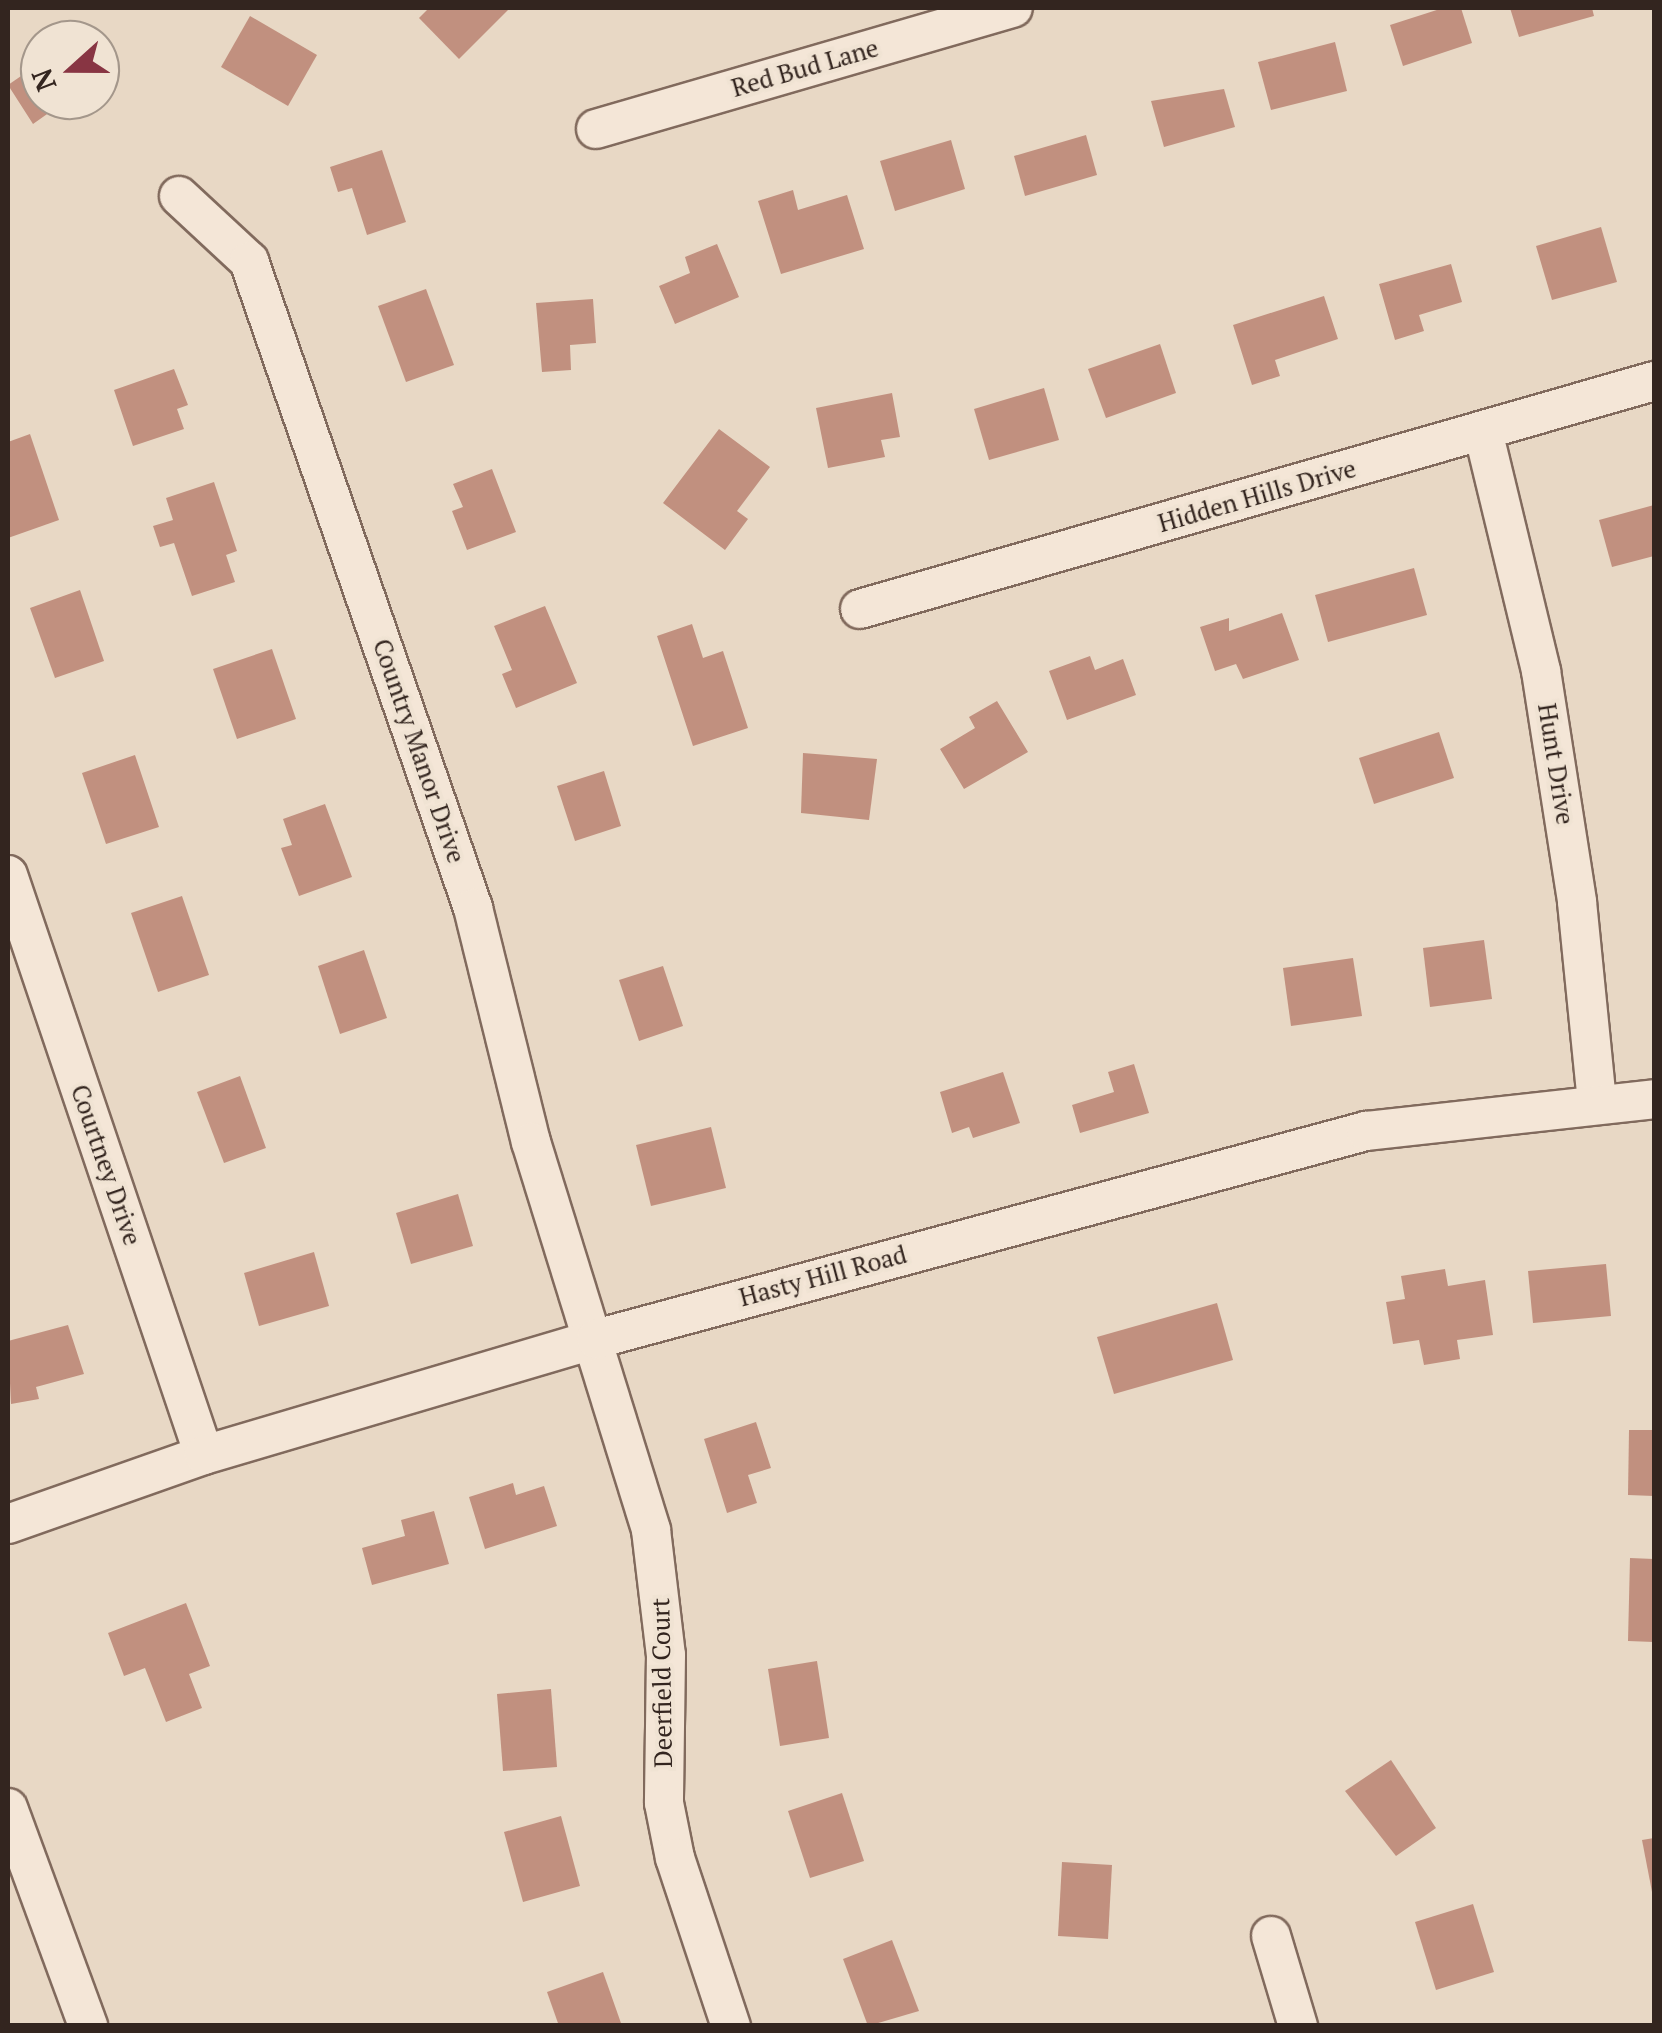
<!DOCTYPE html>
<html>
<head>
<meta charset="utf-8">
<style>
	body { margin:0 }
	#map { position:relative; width:1662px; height:2033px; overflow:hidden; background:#e8d8c5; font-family:"PT Serif",serif }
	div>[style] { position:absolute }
	.building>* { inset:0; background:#c1907f }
	.roads { filter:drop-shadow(2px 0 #816a5d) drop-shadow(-2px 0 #816a5d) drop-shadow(0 2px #816a5d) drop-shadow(0 -2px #816a5d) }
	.minor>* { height:38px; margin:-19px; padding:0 19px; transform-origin:19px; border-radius:19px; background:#f4e6d7 }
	span { translate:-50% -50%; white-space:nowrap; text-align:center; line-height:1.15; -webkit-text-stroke:8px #f0e3d3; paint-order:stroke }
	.street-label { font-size:25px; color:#33251f }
	.frame { position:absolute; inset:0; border:10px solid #33251f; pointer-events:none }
	.north { position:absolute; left:20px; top:20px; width:100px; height:100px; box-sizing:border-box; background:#f0e3d3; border:2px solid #a4978b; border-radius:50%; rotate:249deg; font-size:28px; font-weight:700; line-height:40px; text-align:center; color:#33251f }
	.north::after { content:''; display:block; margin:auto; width:35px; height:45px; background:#883543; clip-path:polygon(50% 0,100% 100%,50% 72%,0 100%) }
</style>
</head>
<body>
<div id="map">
	<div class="building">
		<i style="clip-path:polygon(429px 8px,510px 8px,459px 59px,419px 18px)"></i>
		<i style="clip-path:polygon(1443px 8px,1461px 8px,1472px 43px,1403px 66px,1390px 25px)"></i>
		<i style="clip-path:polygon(1510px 8px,1592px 8px,1594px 16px,1519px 37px)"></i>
		<i style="clip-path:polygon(250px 16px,317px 55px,288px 106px,221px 67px)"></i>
		<i style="clip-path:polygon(1335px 42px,1347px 91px,1271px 110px,1258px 62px)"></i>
		<i style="clip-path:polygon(40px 63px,40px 100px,67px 100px,33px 124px,8px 85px)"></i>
		<i style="clip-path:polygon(1224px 89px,1235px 127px,1164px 147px,1151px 101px)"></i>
		<i style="clip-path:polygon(1086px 135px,1097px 175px,1025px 196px,1014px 156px)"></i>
		<i style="clip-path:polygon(951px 140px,965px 189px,895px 211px,880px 161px)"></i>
		<i style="clip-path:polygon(382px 150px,406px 222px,367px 235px,352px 188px,338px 192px,330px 167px)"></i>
		<i style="clip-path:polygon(793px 190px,798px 210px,847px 195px,864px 249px,781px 274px,758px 201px)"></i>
		<i style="clip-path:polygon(1601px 227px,1617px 282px,1552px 300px,1536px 246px)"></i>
		<i style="clip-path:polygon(717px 244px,739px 297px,675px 324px,659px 286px,690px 273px,685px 257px)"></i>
		<i style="clip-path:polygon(1451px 264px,1462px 302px,1419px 315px,1424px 331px,1395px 340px,1379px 284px)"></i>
		<i style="clip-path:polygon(426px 289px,454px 365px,406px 382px,378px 306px)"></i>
		<i style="clip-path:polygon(1324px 296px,1338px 339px,1275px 360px,1280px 376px,1252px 385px,1233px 325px)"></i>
		<i style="clip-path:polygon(593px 299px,596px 343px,570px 345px,571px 370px,542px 372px,536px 303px)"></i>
		<i style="clip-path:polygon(1160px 344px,1176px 393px,1106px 418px,1088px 369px)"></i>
		<i style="clip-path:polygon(174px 369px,188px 405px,177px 409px,184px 429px,133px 446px,114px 390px)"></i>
		<i style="clip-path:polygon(1044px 388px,1059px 440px,989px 460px,974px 409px)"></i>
		<i style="clip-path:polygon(892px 393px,900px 437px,881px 440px,885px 457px,828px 468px,816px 408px)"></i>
		<i style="clip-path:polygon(719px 429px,770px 467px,737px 511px,748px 519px,725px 550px,663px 503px)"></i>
		<i style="clip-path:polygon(30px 434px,59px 520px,8px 538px,8px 442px)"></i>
		<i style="clip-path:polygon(492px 469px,516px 532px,467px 550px,452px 511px,463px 507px,453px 484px)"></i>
		<i style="clip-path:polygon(214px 482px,237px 551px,226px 555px,235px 582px,192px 596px,174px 543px,160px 547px,153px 526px,173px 520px,166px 498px)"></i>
		<i style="clip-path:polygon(1654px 505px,1654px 556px,1612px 567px,1599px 520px)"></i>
		<i style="clip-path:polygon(1414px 568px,1427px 615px,1328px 642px,1315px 595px)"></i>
		<i style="clip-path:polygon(80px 590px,104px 661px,55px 678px,30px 608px)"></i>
		<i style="clip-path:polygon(545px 606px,577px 683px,516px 708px,502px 674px,512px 670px,494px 626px)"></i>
		<i style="clip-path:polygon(1282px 613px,1299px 660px,1243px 679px,1236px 664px,1215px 671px,1200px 627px,1229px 618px,1229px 631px)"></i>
		<i style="clip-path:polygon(692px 624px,703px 658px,723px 651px,748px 728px,693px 746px,657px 636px)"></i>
		<i style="clip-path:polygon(272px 649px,296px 719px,237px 739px,213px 669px)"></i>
		<i style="clip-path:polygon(1090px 656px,1095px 670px,1123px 659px,1136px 695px,1067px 720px,1049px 671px)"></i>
		<i style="clip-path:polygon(997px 701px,1028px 752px,964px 789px,940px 749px,975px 728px,969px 717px)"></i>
		<i style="clip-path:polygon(1439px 732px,1454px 778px,1374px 804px,1359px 758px)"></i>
		<i style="clip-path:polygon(803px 753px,877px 759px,869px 820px,801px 813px)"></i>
		<i style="clip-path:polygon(135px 755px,159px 827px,106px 844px,82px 773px)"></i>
		<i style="clip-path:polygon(604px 771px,621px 826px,575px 841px,557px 786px)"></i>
		<i style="clip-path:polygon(325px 804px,352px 877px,299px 896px,281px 848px,292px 845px,283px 819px)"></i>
		<i style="clip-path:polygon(182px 896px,209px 975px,158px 992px,131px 913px)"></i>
		<i style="clip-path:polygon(1484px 940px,1492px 999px,1430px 1007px,1423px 948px)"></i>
		<i style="clip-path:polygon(364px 950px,387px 1018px,340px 1034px,318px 966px)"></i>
		<i style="clip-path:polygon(1353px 958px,1362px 1016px,1291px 1026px,1283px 968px)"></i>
		<i style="clip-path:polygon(663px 966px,683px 1026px,639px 1041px,619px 980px)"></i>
		<i style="clip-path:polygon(1134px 1064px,1149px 1113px,1080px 1133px,1072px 1105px,1114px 1092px,1108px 1072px)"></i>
		<i style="clip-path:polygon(1003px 1072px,1020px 1123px,973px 1138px,969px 1127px,952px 1133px,940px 1092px)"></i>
		<i style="clip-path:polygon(240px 1076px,266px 1148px,224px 1163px,197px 1092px)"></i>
		<i style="clip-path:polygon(711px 1127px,726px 1188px,651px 1206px,636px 1145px)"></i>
		<i style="clip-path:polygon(458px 1194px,473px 1246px,411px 1264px,396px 1213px)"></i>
		<i style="clip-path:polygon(314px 1252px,329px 1306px,259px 1326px,244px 1273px)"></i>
		<i style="clip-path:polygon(1606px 1264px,1611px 1316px,1533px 1323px,1528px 1271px)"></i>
		<i style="clip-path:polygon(1445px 1269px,1448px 1286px,1485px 1280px,1493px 1335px,1457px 1340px,1460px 1359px,1424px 1365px,1419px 1340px,1393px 1344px,1386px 1302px,1405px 1299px,1401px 1276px)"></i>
		<i style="clip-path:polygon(1217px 1303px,1233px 1360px,1114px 1394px,1097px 1337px)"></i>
		<i style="clip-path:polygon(68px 1325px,84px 1374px,36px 1387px,39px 1399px,11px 1404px,8px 1341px)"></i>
		<i style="clip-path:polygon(756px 1422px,771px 1468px,748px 1475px,757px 1503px,727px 1513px,704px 1439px)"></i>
		<i style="clip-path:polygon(1629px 1430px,1654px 1430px,1654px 1496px,1628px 1495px)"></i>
		<i style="clip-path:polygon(513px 1483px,516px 1495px,544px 1486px,557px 1526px,485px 1549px,469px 1497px)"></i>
		<i style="clip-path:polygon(434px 1511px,449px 1564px,372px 1585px,362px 1548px,405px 1536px,401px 1520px)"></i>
		<i style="clip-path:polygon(1630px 1558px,1654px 1559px,1654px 1642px,1628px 1641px)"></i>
		<i style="clip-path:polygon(186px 1603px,210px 1666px,189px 1674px,202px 1708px,166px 1722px,145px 1668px,124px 1676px,108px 1633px)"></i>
		<i style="clip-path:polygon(817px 1661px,829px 1738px,780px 1746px,768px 1669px)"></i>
		<i style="clip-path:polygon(551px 1689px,557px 1767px,503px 1771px,497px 1694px)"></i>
		<i style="clip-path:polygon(1391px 1760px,1436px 1828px,1396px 1856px,1345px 1791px)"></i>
		<i style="clip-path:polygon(842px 1793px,864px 1861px,810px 1878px,788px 1811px)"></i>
		<i style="clip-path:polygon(561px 1816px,580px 1886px,523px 1902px,504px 1832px)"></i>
		<i style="clip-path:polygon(1654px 1838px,1654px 1897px,1653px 1897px,1642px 1840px)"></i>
		<i style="clip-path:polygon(1062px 1862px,1112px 1865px,1108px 1939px,1058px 1936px)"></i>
		<i style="clip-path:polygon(1473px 1904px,1494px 1972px,1436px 1990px,1415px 1922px)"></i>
		<i style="clip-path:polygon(892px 1940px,919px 2011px,868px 2026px,843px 1959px)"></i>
		<i style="clip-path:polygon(603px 1972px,622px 2026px,559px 2026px,547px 1992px)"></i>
	</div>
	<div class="roads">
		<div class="minor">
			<i style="left:596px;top:129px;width:434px;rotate:-16.2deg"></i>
			<i style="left:179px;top:196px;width:96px;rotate:42.9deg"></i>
			<i style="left:249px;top:261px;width:685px;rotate:70.9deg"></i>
			<i style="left:473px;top:908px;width:241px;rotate:76.1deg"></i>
			<i style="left:531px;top:1142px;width:406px;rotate:72.8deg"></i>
			<i style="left:651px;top:1530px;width:126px;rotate:83.2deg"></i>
			<i style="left:666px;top:1655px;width:148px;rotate:90.8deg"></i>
			<i style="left:664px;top:1803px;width:56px;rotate:78.7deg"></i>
			<i style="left:675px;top:1858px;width:177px;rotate:71.6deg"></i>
			<i style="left:1483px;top:431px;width:247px;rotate:76.4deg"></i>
			<i style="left:1541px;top:671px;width:234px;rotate:81.1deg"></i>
			<i style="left:1577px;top:902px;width:202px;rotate:84.3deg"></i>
			<i style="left:860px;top:609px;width:826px;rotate:-16.02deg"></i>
			<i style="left:8px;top:875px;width:612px;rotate:71.33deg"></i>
			<i style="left:8px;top:1524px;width:208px;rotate:-19.4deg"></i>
			<i style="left:204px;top:1455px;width:409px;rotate:-16.5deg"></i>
			<i style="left:596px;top:1339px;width:798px;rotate:-15.12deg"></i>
			<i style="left:1366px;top:1131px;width:290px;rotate:-6.3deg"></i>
			<i style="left:8px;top:1808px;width:232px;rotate:69.8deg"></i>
			<i style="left:1271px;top:1936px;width:94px;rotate:73.3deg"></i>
		</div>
	</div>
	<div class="street-label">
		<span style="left:805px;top:68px;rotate:-16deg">Red Bud Lane</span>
		<span style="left:1257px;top:496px;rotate:-16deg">Hidden Hills Drive</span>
		<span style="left:419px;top:751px;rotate:71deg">Country Manor Drive</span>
		<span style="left:1556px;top:764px;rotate:81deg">Hunt Drive</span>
		<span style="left:106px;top:1165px;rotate:71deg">Courtney Drive</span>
		<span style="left:823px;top:1276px;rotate:-15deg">Hasty Hill Road</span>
		<span style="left:662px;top:1683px;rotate:-91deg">Deerfield Court</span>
	</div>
	<div class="frame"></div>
	<div class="north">N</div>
</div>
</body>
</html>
